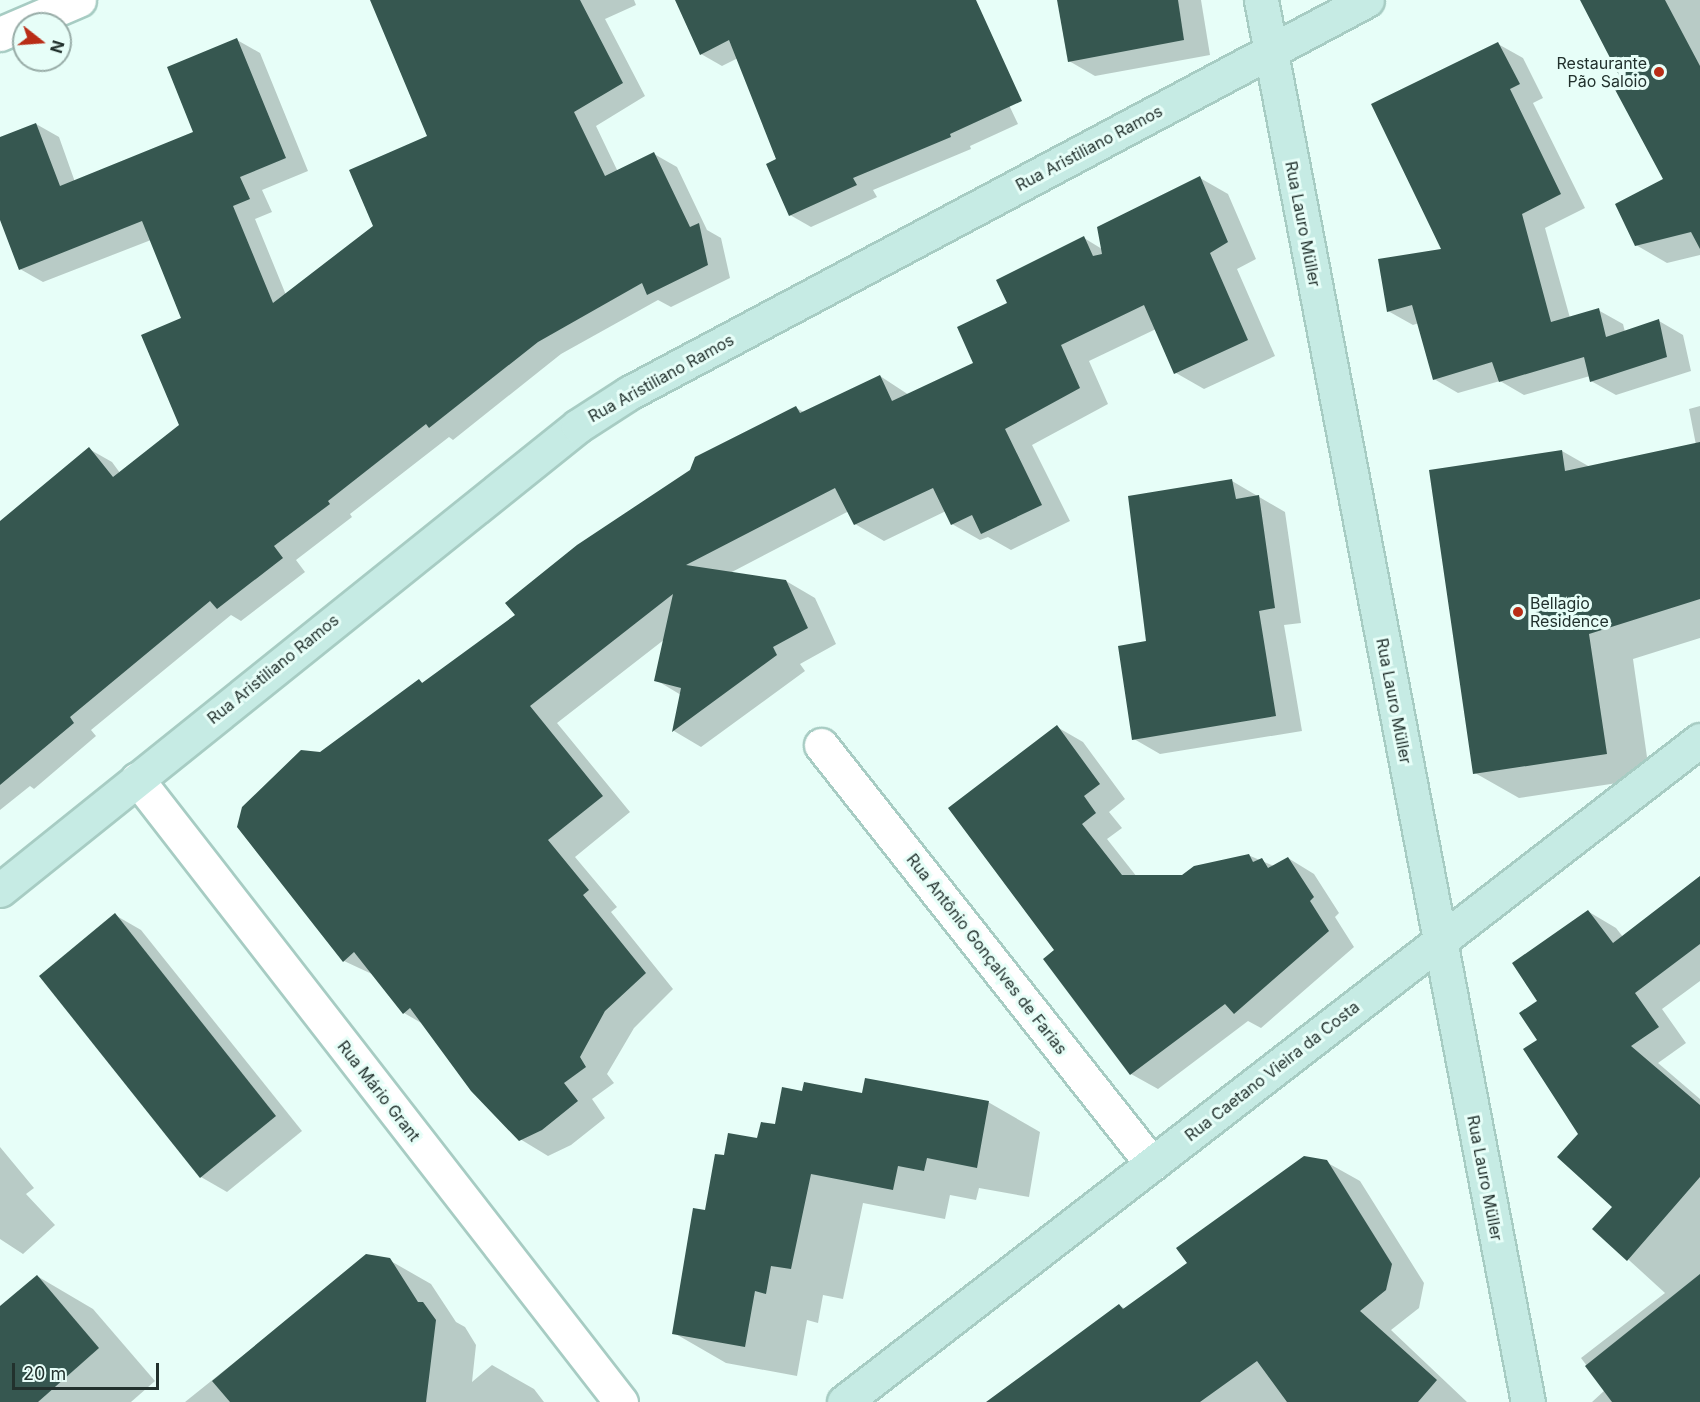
<!DOCTYPE html>
<html>
<head>
<meta charset="utf-8">
<style>
	body { margin:0 }
	#map { position:relative; width:1700px; height:1402px; overflow:hidden; background:#e7fef8; font-family:Inter,sans-serif }
	div>[style] { position:absolute }
	.shadow>* { inset:0; background:#0003 }
	.building>* { inset:0; background:#365750 }
	.roads { filter:drop-shadow(2px 0 #a7ccc3) drop-shadow(-2px 0 #a7ccc3) drop-shadow(0 2px #a7ccc3) drop-shadow(0 -2px #a7ccc3) }
	.street>* { height:33px; margin:-16.5px; padding:0 16.5px; transform-origin:16.5px; border-radius:16.5px; background:#fff }
	.secondary>* { height:33px; margin:-16.5px; padding:0 16.5px; transform-origin:16.5px; border-radius:16.5px; background:#c6ebe4 }
	.dots>* { width:16px; height:16px; translate:-50% -50%; box-sizing:border-box; border:3px solid #e7fef8; border-radius:50% }
	span { translate:-50% -50%; white-space:nowrap; text-align:center; line-height:1.15; -webkit-text-stroke:6px #e7fef8; paint-order:stroke }
	.poi-label { font-size:16px; color:#22312d }
	.right { translate:-100% -50%; text-align:right }
	.left { translate:0 -50%; text-align:left }
	.street-label { font-size:16px; color:#22312d }
	.north { position:absolute; left:12px; top:12px; width:60px; height:60px; box-sizing:border-box; background:#e7fef8; border:2px solid #98aca7; border-radius:50%; rotate:107deg; font-size:16px; font-weight:700; line-height:24px; text-align:center; color:#22312d }
	.north::after { content:''; display:block; margin:auto; width:21px; height:27px; background:#b92d17; clip-path:polygon(50% 0,100% 100%,50% 72%,0 100%) }
	.scale { position:absolute; left:12px; top:1363px; width:147px; height:27px; box-sizing:border-box; border:3px solid #22312d; border-top:0; padding-left:8px; font-size:18px; line-height:21px; white-space:nowrap; color:#22312d; -webkit-text-stroke:4px #e7fef8; paint-order:stroke }
</style>
</head>
<body>
<div id="map">
	<div class="shadow">
		<i style="clip-path:polygon(372px 0,634px 0,636px 5px,605px 19px,645px 96px,596px 126px,618px 172px,654px 154px,677px 167px,707px 230px,721px 238px,730px 278px,671px 307px,658px 300px,561px 354px,453px 440px,449px 437px,350px 514px,352px 517px,296px 560px,305px 572px,241px 621px,231px 615px,91px 730px,96px 736px,34px 789px,30px 786px,0 810px,0 522px,89px 449px,112px 462px,120px 473px,181px 425px,183px 319px,151px 240px,43px 282px,20px 269px,0 215px,0 138px,36px 124px,59px 137px,75px 182px,194px 133px,237px 40px,260px 53px,308px 171px,262px 190px,272px 212px,255px 219px,286px 295px,375px 226px,429px 137px)"></i>
		<i style="clip-path:polygon(714px 0,959px 0,1018px 124px,970px 146px,971px 149px,873px 190px,877px 197px,811px 227px,790px 215px,768px 165px,778px 159px,738px 58px,722px 66px,701px 54px)"></i>
		<i style="clip-path:polygon(1058px 0,1201px 0,1210px 55px,1095px 76px,1069px 61px)"></i>
		<i style="clip-path:polygon(1597px 0,1700px 0,1700px 255px,1667px 263px,1636px 245px,1665px 180px,1623px 79px)"></i>
		<i style="clip-path:polygon(1498px 44px,1523px 58px,1543px 98px,1533px 103px,1585px 208px,1545px 228px,1570px 318px,1598px 310px,1623px 324px,1625px 332px,1659px 321px,1683px 335px,1691px 371px,1616px 395px,1591px 381px,1590px 376px,1524px 395px,1500px 381px,1458px 393px,1434px 379px,1419px 323px,1413px 325px,1388px 311px,1443px 250px)"></i>
		<i style="clip-path:polygon(1200px 178px,1228px 194px,1256px 259px,1237px 269px,1275px 356px,1204px 389px,1176px 373px,1156px 329px,1089px 361px,1108px 404px,1032px 445px,1070px 521px,1011px 550px,988px 537px,980px 540px,952px 524px,946px 511px,884px 541px,855px 524px,849px 511px,730px 573px,786px 581px,815px 598px,836px 644px,800px 664px,805px 671px,701px 747px,674px 731px,681px 695px,656px 680px,665px 639px,557px 723px,630px 812px,575px 857px,617px 907px,611px 912px,673px 989px,634px 1028px,607px 1074px,614px 1083px,592px 1099px,605px 1118px,571px 1145px,548px 1156px,520px 1139px,430px 1028px,404px 1013px,374px 975px,344px 961px,320px 754px,419px 680px,424px 684px,796px 408px,804px 412px,880px 376px,909px 395px,975px 364px,1009px 303px,1084px 238px,1102px 249px)"></i>
		<i style="clip-path:polygon(1700px 406px,1700px 638px,1633px 659px,1650px 778px,1519px 798px,1475px 773px,1562px 451px,1590px 467px,1696px 445px,1689px 409px)"></i>
		<i style="clip-path:polygon(1232px 481px,1285px 512px,1301px 623px,1284px 625px,1302px 731px,1160px 754px,1134px 739px,1148px 642px)"></i>
		<i style="clip-path:polygon(1057px 727px,1083px 742px,1125px 799px,1109px 812px,1122px 828px,1107px 839px,1137px 877px,1182px 877px,1248px 855px,1274px 866px,1288px 858px,1314px 874px,1339px 913px,1335px 917px,1354px 947px,1261px 1028px,1248px 1021px,1158px 1089px,1131px 1074px,1045px 959px,1056px 950px)"></i>
		<i style="clip-path:polygon(1700px 876px,1700px 981px,1662px 1009px,1686px 1043px,1658px 1063px,1700px 1099px,1700px 1402px,1592px 1402px,1605px 1390px,1581px 1358px,1665px 1293px,1595px 1229px,1614px 1207px,1539px 1041px,1539px 1001px,1589px 912px,1616px 928px,1623px 937px)"></i>
		<i style="clip-path:polygon(115px 915px,141px 930px,302px 1131px,227px 1192px,201px 1177px)"></i>
		<i style="clip-path:polygon(804px 1093px,988px 1102px,1040px 1132px,1029px 1197px,979px 1188px,976px 1200px,950px 1195px,945px 1219px,863px 1203px,843px 1299px,823px 1295px,818px 1323px,807px 1320px,797px 1376px,726px 1363px,674px 1333px,706px 1212px,725px 1157px,776px 1126px)"></i>
		<i style="clip-path:polygon(0 1147px,34px 1188px,26px 1194px,55px 1225px,23px 1254px,0 1239px)"></i>
		<i style="clip-path:polygon(1326px 1162px,1360px 1181px,1424px 1283px,1419px 1308px,1391px 1330px,1467px 1402px,988px 1402px,1120px 1306px,1126px 1309px)"></i>
		<i style="clip-path:polygon(367px 1256px,389px 1260px,431px 1284px,456px 1322px,465px 1327px,476px 1345px,472px 1382px,492px 1365px,534px 1389px,544px 1402px,185px 1402px)"></i>
		<i style="clip-path:polygon(37px 1276px,93px 1309px,155px 1381px,131px 1402px,0 1402px,0 1308px)"></i>
	</div>
	<div class="building">
		<i style="clip-path:polygon(370px 0,580px 0,623px 83px,574px 112px,605px 176px,654px 152px,690px 227px,699px 223px,708px 265px,647px 295px,642px 283px,538px 342px,429px 428px,426px 424px,328px 501px,330px 504px,274px 546px,283px 558px,217px 609px,210px 601px,70px 717px,74px 723px,0 785px,0 521px,89px 447px,113px 477px,179px 425px,141px 335px,181px 318px,142px 221px,19px 270px,0 220px,0 137px,36px 123px,60px 186px,193px 132px,167px 67px,237px 38px,286px 158px,240px 177px,250px 199px,233px 206px,273px 303px,373px 226px,349px 170px,427px 136px)"></i>
		<i style="clip-path:polygon(675px 0,976px 0,1022px 101px,950px 134px,951px 137px,853px 178px,857px 185px,789px 216px,766px 164px,776px 159px,729px 40px,700px 55px)"></i>
		<i style="clip-path:polygon(1057px 0,1178px 0,1184px 40px,1068px 62px)"></i>
		<i style="clip-path:polygon(1580px 0,1665px 0,1700px 66px,1700px 249px,1691px 232px,1635px 246px,1615px 204px,1663px 179px,1612px 84px,1621px 79px)"></i>
		<i style="clip-path:polygon(1498px 42px,1520px 84px,1510px 89px,1561px 194px,1522px 214px,1551px 322px,1599px 308px,1606px 337px,1659px 319px,1667px 357px,1590px 382px,1584px 357px,1499px 382px,1492px 362px,1433px 380px,1412px 305px,1387px 312px,1378px 259px,1441px 249px,1371px 104px)"></i>
		<i style="clip-path:polygon(1200px 176px,1228px 242px,1210px 253px,1248px 340px,1174px 374px,1144px 305px,1061px 345px,1080px 388px,1005px 429px,1042px 505px,981px 534px,972px 515px,951px 525px,933px 488px,854px 525px,835px 488px,686px 565px,786px 580px,808px 628px,773px 647px,777px 655px,672px 732px,681px 688px,654px 681px,673px 594px,530px 706px,603px 796px,548px 840px,589px 890px,583px 895px,646px 973px,605px 1011px,580px 1057px,586px 1067px,564px 1083px,578px 1101px,542px 1130px,519px 1141px,471px 1091px,410px 1008px,403px 1014px,354px 952px,343px 962px,237px 827px,242px 807px,301px 750px,320px 752px,419px 679px,422px 683px,515px 615px,505px 603px,577px 545px,690px 470px,695px 457px,796px 406px,800px 413px,880px 375px,892px 401px,973px 363px,957px 327px,1007px 303px,996px 280px,1084px 236px,1093px 256px,1102px 254px,1097px 227px)"></i>
		<i style="clip-path:polygon(1700px 442px,1700px 599px,1589px 634px,1607px 754px,1473px 774px,1429px 470px,1562px 450px,1565px 471px)"></i>
		<i style="clip-path:polygon(1232px 479px,1236px 499px,1259px 495px,1275px 608px,1259px 611px,1276px 716px,1132px 740px,1118px 646px,1146px 641px,1128px 496px)"></i>
		<i style="clip-path:polygon(1057px 725px,1100px 784px,1084px 796px,1096px 813px,1082px 824px,1122px 875px,1182px 875px,1194px 866px,1249px 854px,1253px 862px,1262px 858px,1268px 868px,1288px 857px,1314px 897px,1310px 901px,1329px 931px,1234px 1014px,1225px 1004px,1130px 1075px,1043px 959px,1054px 950px,948px 808px)"></i>
		<i style="clip-path:polygon(1700px 876px,1700px 944px,1635px 993px,1659px 1027px,1631px 1046px,1700px 1105px,1700px 1177px,1627px 1261px,1592px 1229px,1612px 1207px,1557px 1157px,1578px 1134px,1523px 1049px,1537px 1040px,1519px 1013px,1537px 1001px,1512px 963px,1588px 910px,1613px 943px)"></i>
		<i style="clip-path:polygon(115px 913px,276px 1116px,200px 1178px,39px 976px)"></i>
		<i style="clip-path:polygon(865px 1078px,989px 1101px,977px 1168px,927px 1158px,924px 1171px,898px 1166px,893px 1190px,811px 1174px,791px 1269px,771px 1266px,766px 1294px,755px 1291px,745px 1347px,672px 1334px,693px 1208px,705px 1210px,715px 1154px,724px 1155px,728px 1133px,757px 1138px,761px 1122px,775px 1124px,782px 1087px,802px 1091px,804px 1082px,862px 1093px)"></i>
		<i style="clip-path:polygon(1304px 1156px,1327px 1160px,1392px 1264px,1386px 1290px,1360px 1311px,1437px 1380px,1418px 1402px,1287px 1402px,1257px 1361px,1200px 1402px,986px 1402px,1119px 1304px,1123px 1309px,1187px 1263px,1176px 1248px)"></i>
		<i style="clip-path:polygon(366px 1254px,390px 1258px,418px 1302px,423px 1302px,436px 1320px,426px 1402px,230px 1402px,212px 1381px)"></i>
		<i style="clip-path:polygon(1700px 1274px,1700px 1402px,1612px 1402px,1585px 1366px)"></i>
		<i style="clip-path:polygon(37px 1275px,99px 1348px,38px 1402px,0 1402px,0 1306px)"></i>
	</div>
	<div class="roads">
		<div class="street">
			<i style="left:0;top:34px;width:86px;rotate:-23.3deg"></i>
			<i style="left:821px;top:745px;width:534px;rotate:51.69deg"></i>
			<i style="left:137px;top:779px;width:789px;rotate:52.16deg"></i>
		</div>
		<div class="secondary">
			<i style="left:1261px;top:0;width:1427px;rotate:79.22deg"></i>
			<i style="left:0;top:890px;width:741px;rotate:-38.76deg"></i>
			<i style="left:578px;top:426px;width:61px;rotate:-32.9deg"></i>
			<i style="left:629px;top:393px;width:836px;rotate:-28.04deg"></i>
			<i style="left:844px;top:1402px;width:1082px;rotate:-37.72deg"></i>
		</div>
	</div>
	<div class="dots">
		<i style="left:1659px;top:72px;background:#b92d17"></i>
		<i style="left:1518px;top:612px;background:#b92d17"></i>
	</div>
	<div class="poi-label">
		<span class="right" style="left:1647px;top:72px">Restaurante<br>Pão Saloio</span>
		<span class="left" style="left:1530px;top:612px">Bellagio<br>Residence</span>
	</div>
	<div class="street-label">
		<span style="left:1089px;top:148px;rotate:-28deg">Rua Aristiliano Ramos</span>
		<span style="left:1303px;top:224px;rotate:79deg">Rua Lauro Müller</span>
		<span style="left:661px;top:378px;rotate:-29deg">Rua Aristiliano Ramos</span>
		<span style="left:273px;top:669px;rotate:-39deg">Rua Aristiliano Ramos</span>
		<span style="left:1394px;top:701px;rotate:79deg">Rua Lauro Müller</span>
		<span style="left:987px;top:954px;rotate:52deg">Rua Antônio Gonçalves de Farias</span>
		<span style="left:1272px;top:1071px;rotate:-38deg">Rua Caetano Vieira da Costa</span>
		<span style="left:379px;top:1091px;rotate:52deg">Rua Mário Grant</span>
		<span style="left:1485px;top:1178px;rotate:79deg">Rua Lauro Müller</span>
	</div>
	<div class="north">N</div>
	<div class="scale">20 m</div>
</div>
</body>
</html>
